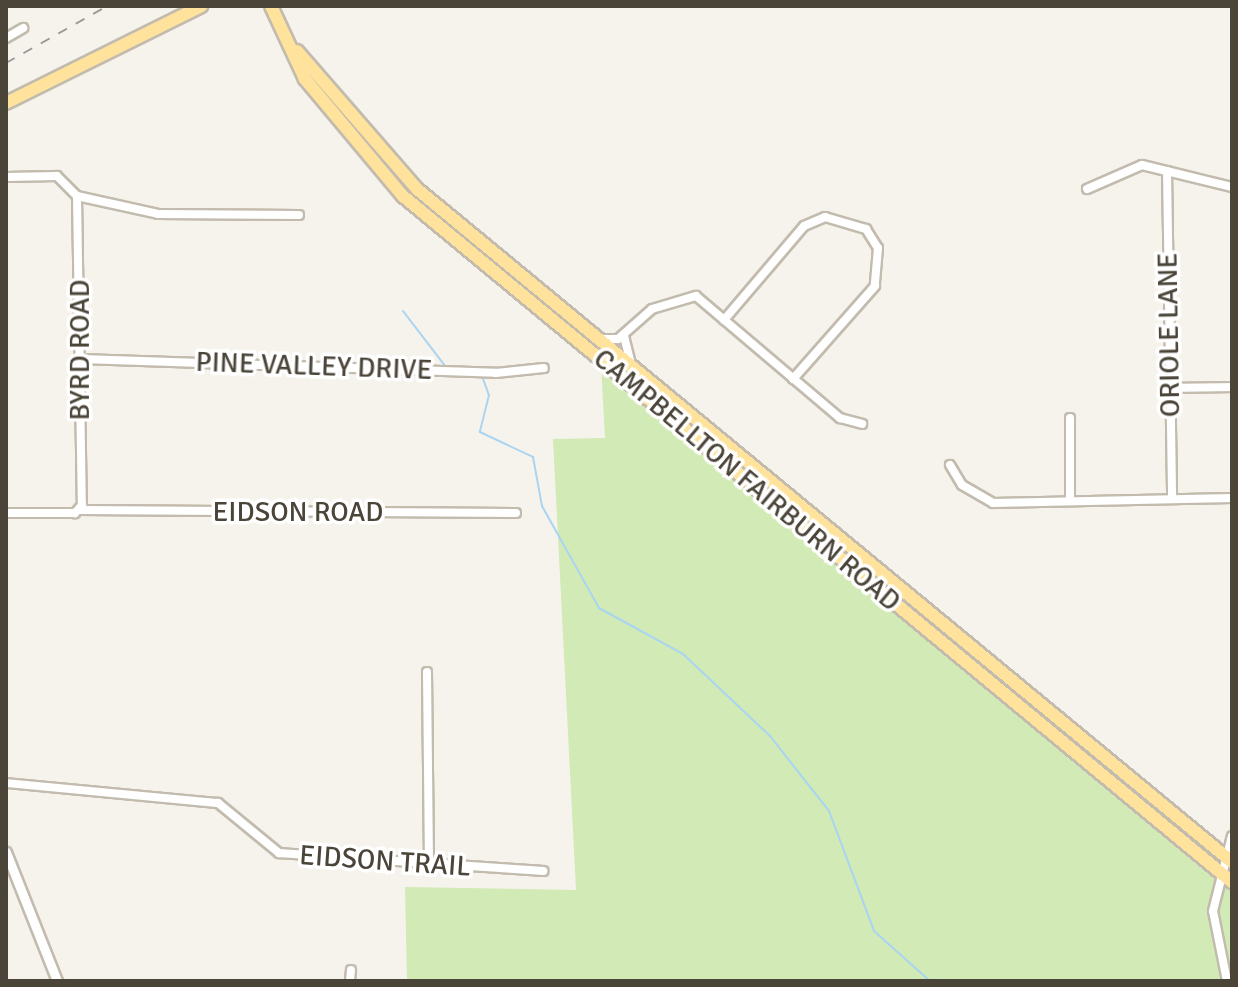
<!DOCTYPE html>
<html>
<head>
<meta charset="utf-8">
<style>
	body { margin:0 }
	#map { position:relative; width:1238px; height:987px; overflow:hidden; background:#f6f3ec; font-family:Signika,sans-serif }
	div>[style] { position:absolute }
	.green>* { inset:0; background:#d2eab5 }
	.stream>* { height:2px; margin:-1px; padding:0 1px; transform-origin:1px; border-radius:1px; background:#a9d4f2 }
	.roads { filter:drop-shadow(2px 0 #c2bbae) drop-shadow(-2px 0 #c2bbae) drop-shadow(0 2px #c2bbae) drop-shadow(0 -2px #c2bbae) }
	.minor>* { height:8px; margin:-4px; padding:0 4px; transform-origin:4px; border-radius:4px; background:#fff }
	.tertiary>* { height:9px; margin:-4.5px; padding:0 4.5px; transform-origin:4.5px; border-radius:4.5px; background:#fff }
	.primary>* { height:12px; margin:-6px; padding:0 6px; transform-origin:6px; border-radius:6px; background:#ffe39c }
	.rail>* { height:2px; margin-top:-1px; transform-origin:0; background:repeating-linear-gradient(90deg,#9a9a9a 0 10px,transparent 0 20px) }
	span { translate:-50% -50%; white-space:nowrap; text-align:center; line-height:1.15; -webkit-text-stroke:7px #fff; paint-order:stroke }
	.street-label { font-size:28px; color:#4b4439 }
	.frame { position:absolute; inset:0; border:8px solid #4b4439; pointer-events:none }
</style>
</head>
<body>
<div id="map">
	<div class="green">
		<i style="clip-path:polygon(600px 346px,1219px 868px,1232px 822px,1232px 981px,407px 981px,405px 887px,576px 890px,553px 439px,605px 438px)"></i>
	</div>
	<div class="stream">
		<i style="left:403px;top:311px;width:71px;rotate:52.5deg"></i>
		<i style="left:482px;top:376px;width:20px;rotate:70deg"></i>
		<i style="left:489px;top:395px;width:38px;rotate:104deg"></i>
		<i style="left:480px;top:432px;width:59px;rotate:25.3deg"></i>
		<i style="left:533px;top:457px;width:50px;rotate:79.6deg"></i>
		<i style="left:542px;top:506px;width:117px;rotate:60.8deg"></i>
		<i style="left:599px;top:608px;width:96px;rotate:28.7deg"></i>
		<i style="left:683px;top:654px;width:120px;rotate:43.3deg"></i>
		<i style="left:770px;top:736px;width:95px;rotate:51.8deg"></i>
		<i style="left:829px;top:811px;width:128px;rotate:69.4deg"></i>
		<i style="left:874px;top:931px;width:75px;rotate:41.8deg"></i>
	</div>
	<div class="roads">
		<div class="minor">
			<i style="left:6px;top:38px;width:20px;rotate:-30deg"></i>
			<i style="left:1167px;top:171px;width:328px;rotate:89.1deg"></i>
			<i style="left:6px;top:177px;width:51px;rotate:-1.1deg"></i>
			<i style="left:57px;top:176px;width:28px;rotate:45deg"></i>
			<i style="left:77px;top:196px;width:309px;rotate:89.1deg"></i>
			<i style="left:82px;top:505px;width:11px;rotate:131deg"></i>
			<i style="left:75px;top:513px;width:69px;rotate:180deg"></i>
			<i style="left:1087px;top:189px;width:60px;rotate:-23.6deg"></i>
			<i style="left:1142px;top:165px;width:93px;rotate:13.7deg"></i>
			<i style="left:77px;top:196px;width:83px;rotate:12.5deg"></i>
			<i style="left:158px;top:214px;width:141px;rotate:0.4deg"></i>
			<i style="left:724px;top:320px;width:123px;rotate:-49.6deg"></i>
			<i style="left:804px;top:226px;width:23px;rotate:-23deg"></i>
			<i style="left:825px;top:217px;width:43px;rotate:16.3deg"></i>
			<i style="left:866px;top:229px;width:22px;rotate:58deg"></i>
			<i style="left:878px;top:248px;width:38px;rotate:95deg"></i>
			<i style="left:875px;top:286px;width:124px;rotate:131.4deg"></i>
			<i style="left:624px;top:336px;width:30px;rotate:76deg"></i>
			<i style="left:601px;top:339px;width:17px"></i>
			<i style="left:618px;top:339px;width:45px;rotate:-41.4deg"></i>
			<i style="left:652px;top:309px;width:46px;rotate:-16.5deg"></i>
			<i style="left:696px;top:296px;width:189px;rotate:40.3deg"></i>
			<i style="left:840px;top:418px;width:23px;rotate:15deg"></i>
			<i style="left:81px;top:359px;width:415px;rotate:1.9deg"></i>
			<i style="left:496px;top:373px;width:48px;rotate:-5.9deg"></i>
			<i style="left:1170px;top:388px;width:62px;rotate:-0.9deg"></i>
			<i style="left:1070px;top:418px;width:83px;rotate:90deg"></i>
			<i style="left:950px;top:465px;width:23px;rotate:59deg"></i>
			<i style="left:962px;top:485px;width:36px;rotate:30deg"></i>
			<i style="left:993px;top:503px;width:239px;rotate:-1.2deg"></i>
			<i style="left:80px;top:510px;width:436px;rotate:0.4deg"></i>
			<i style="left:427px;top:672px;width:193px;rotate:89.4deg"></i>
			<i style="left:6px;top:783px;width:213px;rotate:5.4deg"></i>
			<i style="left:218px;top:803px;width:79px;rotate:39.3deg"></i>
			<i style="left:279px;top:853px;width:265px;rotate:3.9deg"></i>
			<i style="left:350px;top:981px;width:11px;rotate:-85deg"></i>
			<i style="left:1227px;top:981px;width:71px;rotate:-101.3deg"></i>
			<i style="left:1213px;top:911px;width:77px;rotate:-75.8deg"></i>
		</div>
		<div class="tertiary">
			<i style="left:6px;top:852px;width:139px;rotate:68.4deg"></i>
		</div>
		<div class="primary">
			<i style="left:271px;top:6px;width:81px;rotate:65deg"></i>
			<i style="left:305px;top:79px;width:153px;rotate:50.1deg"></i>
			<i style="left:403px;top:196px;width:1076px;rotate:39.61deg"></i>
			<i style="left:297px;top:51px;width:183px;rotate:49deg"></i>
			<i style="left:417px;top:189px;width:1057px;rotate:39.55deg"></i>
			<i style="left:6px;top:103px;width:218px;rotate:-26.4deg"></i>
		</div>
	</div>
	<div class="rail">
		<i style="left:6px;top:63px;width:116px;rotate:-29.4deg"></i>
	</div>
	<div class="street-label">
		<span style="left:1169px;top:335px;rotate:-91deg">ORIOLE LANE</span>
		<span style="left:80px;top:350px;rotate:-90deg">BYRD ROAD</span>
		<span style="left:314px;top:366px;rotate:2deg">PINE VALLEY DRIVE</span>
		<span style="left:747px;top:480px;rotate:40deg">CAMPBELLTON FAIRBURN ROAD</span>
		<span style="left:298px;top:512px">EIDSON ROAD</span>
		<span style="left:385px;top:861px;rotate:4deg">EIDSON TRAIL</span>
	</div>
	<div class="frame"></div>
</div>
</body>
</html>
